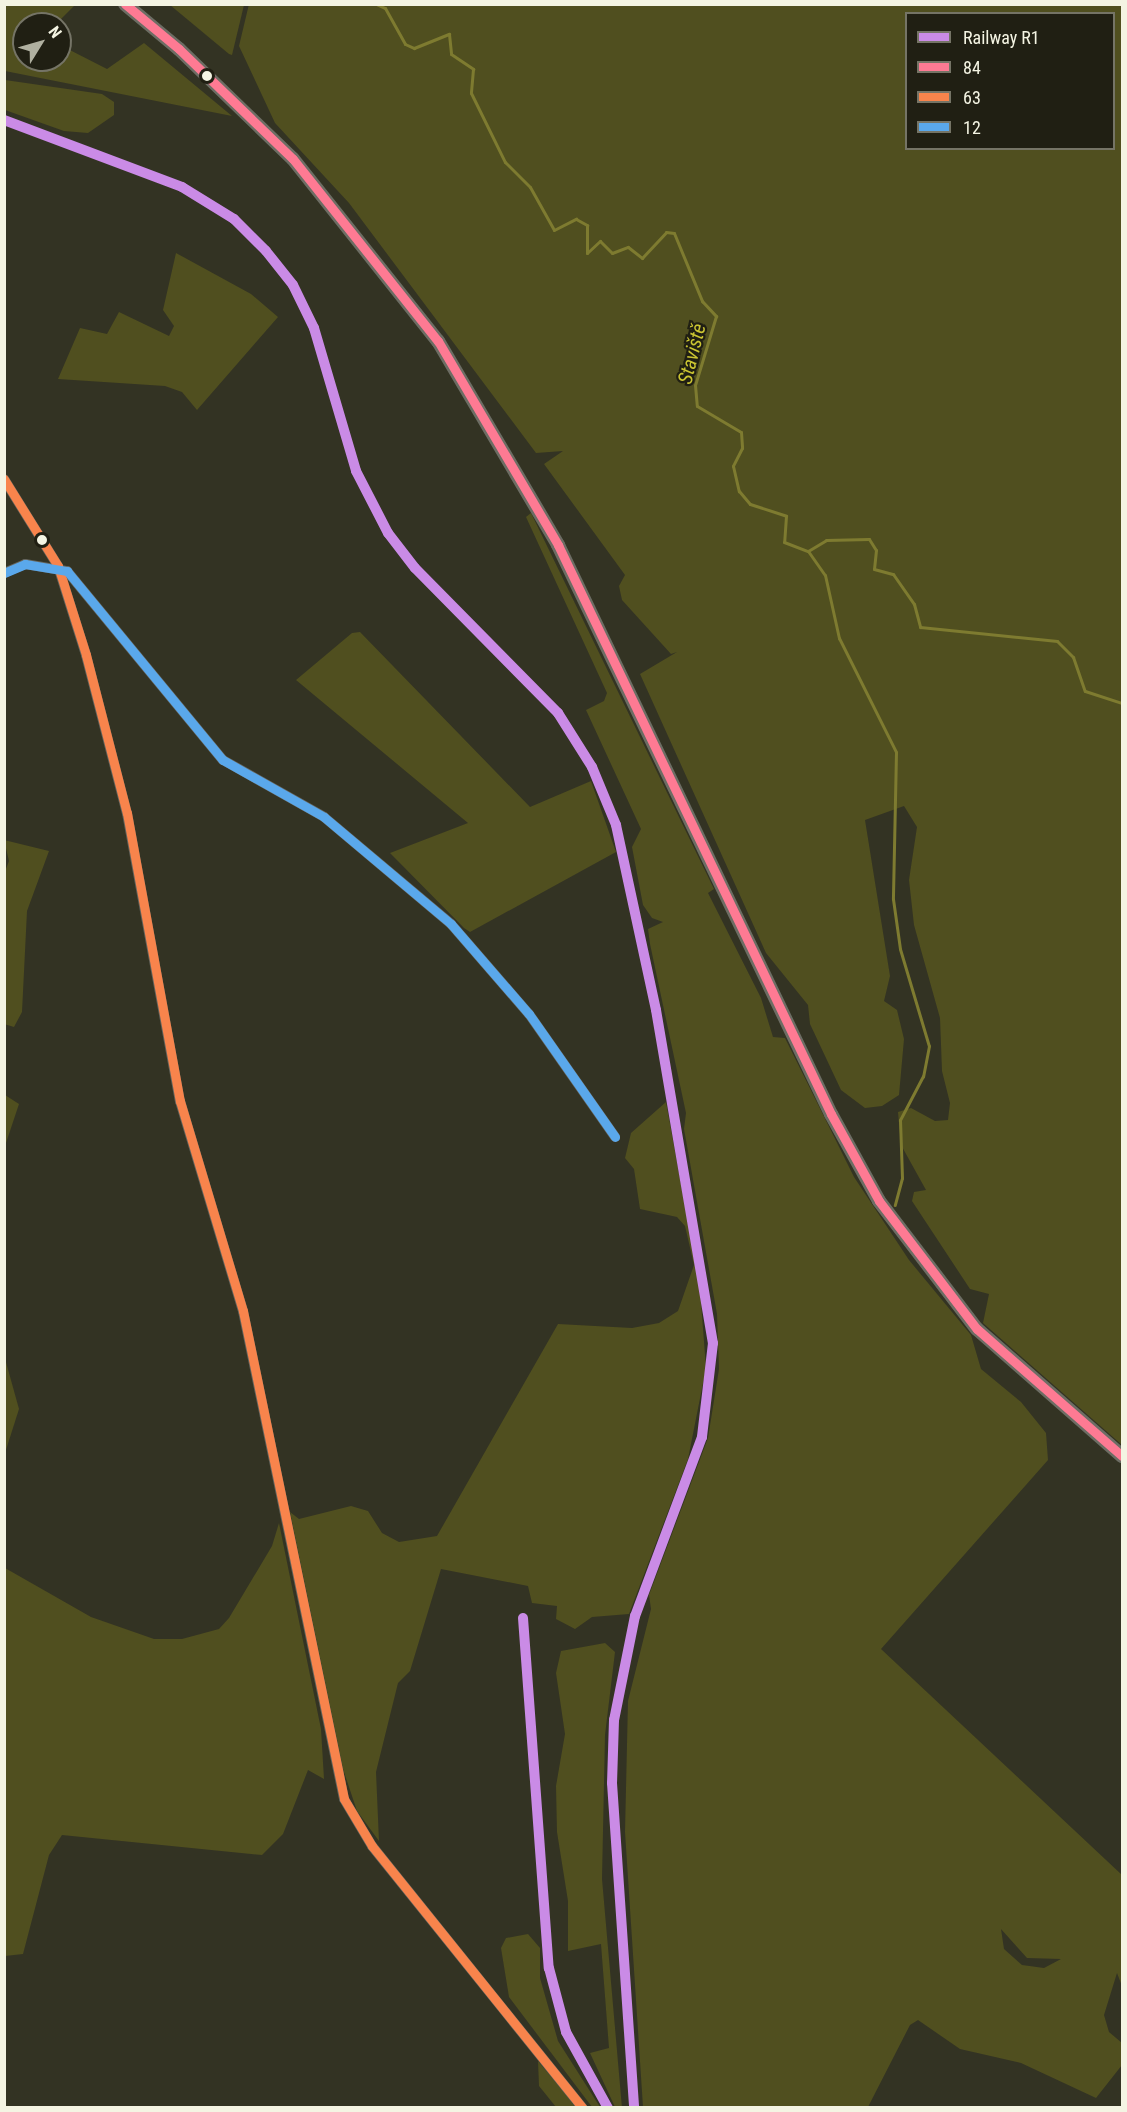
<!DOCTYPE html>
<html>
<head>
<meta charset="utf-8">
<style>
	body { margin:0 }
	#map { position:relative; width:1127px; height:2112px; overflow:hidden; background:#333323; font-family:"Roboto Condensed",sans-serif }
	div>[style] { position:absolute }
	.green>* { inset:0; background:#504f1f }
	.stream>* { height:3px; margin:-1.5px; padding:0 1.5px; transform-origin:1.5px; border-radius:1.5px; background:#7e7b30 }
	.minor>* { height:10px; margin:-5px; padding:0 5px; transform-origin:5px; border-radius:5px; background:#65655e }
	.major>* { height:14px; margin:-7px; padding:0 7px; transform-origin:7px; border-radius:7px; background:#6d6d64 }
	.bus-1>* { height:9px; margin:-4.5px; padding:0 4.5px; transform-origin:4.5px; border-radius:4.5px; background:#fe7a93 }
	.bus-2>* { height:9px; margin:-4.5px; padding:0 4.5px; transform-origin:4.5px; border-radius:4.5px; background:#f8844c }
	.bus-3>* { height:9px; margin:-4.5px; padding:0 4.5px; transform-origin:4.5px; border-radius:4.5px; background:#5aa8eb }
	.rail-1>* { height:10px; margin:-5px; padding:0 5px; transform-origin:5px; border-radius:5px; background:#ca8be6 }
	.dots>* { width:16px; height:16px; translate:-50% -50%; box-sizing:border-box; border:3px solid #201f13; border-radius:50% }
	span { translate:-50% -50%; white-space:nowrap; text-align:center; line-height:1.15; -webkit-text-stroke:4.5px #201f13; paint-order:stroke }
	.water-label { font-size:20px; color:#cbc532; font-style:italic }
	.frame { position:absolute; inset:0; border:6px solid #f4f4e3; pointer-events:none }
	.legend { position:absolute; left:905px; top:12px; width:210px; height:138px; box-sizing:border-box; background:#201f13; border:2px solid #757466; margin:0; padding:8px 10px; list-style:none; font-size:18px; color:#f4f4e3 }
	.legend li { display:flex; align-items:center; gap:12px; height:30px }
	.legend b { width:30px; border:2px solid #757466 }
	.north { position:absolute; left:12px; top:12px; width:60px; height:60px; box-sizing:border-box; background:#201f13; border:2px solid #757466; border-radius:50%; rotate:53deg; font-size:16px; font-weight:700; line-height:24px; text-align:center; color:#f4f4e3 }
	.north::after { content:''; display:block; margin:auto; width:21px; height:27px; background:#b0b0a0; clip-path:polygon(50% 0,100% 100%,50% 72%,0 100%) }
</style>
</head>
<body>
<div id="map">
	<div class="green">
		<i style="clip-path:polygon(5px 4px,75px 5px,56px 24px,24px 24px,24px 60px,60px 60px,60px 45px,107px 69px,144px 43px,232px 116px,5px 71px)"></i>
		<i style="clip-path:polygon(evenodd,249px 4px,1122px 5px,1122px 1445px,983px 1323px,989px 1294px,970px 1289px,912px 1201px,914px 1192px,926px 1190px,901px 1145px,898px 1112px,911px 1108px,935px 1121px,948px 1120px,950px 1103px,942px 1071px,940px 1018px,914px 925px,909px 880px,917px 827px,904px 806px,865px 820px,890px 976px,884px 1001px,897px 1010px,904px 1039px,899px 1095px,882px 1106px,865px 1108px,841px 1090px,810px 1024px,808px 1005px,766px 953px,640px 674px,677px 652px,671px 654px,622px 600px,619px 586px,625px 575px,544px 464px,563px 451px,536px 453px,349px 203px,275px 123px,239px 46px,249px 4px,906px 14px,1114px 14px,1114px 148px,906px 148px,906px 14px)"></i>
		<i style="clip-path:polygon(170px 5px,244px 5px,232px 55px,229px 54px)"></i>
		<i style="clip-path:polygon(5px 80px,102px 94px,114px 102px,114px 115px,88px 133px,64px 131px,5px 110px)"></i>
		<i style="clip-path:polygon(176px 253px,251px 294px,278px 317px,197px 410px,182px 392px,165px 386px,58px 379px,80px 328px,107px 334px,119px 312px,169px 336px,174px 326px,163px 310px)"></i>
		<i style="clip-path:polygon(evenodd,531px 513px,714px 889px,708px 893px,761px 998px,773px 1037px,785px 1038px,854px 1177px,909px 1260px,971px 1335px,981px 1369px,1021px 1402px,1046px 1433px,1048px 1460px,881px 1649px,1122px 1875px,1122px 1986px,1117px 1973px,1104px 2015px,1109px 2032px,1122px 2043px,1122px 2065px,1096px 2098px,1021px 2063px,960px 2049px,918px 2020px,910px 2025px,868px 2107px,643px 2107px,625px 1832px,628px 1701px,651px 1609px,649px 1595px,708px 1438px,719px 1369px,717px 1314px,684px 1129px,686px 1113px,650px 944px,648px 929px,663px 922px,652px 918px,643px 905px,632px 847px,641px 829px,586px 710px,604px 701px,607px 693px,526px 517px,531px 513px,1001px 1929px,1027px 1958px,1061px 1959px,1044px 1968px,1022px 1965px,1004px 1949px,1001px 1929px)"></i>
		<i style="clip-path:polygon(360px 632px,530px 807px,591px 781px,616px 852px,470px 932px,464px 928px,390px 853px,468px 823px,296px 680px,352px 633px)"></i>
		<i style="clip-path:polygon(4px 840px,49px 851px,27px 911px,22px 1012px,14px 1027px,4px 1024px,4px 874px,9px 861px)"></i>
		<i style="clip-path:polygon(5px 1095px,19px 1104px,5px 1146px,4px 1095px)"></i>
		<i style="clip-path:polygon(666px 1102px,700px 1289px,706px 1368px,688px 1459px,629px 1614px,592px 1617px,575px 1629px,556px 1619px,557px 1606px,532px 1603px,528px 1586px,441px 1569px,410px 1671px,398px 1683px,376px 1772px,379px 1841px,357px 1811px,343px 1769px,290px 1512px,299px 1519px,351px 1506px,368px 1511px,382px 1533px,399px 1542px,437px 1536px,558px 1324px,632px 1328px,659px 1323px,678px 1311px,694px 1265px,685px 1226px,677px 1217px,640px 1209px,634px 1169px,625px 1158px,631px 1133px)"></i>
		<i style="clip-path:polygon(4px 1355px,19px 1409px,5px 1453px,4px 1453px)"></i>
		<i style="clip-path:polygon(279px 1523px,321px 1729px,324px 1779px,308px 1770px,283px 1834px,262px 1855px,62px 1835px,49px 1855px,23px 1954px,5px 1956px,5px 1568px,91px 1617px,154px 1639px,182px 1639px,219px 1629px,229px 1618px,272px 1546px)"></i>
		<i style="clip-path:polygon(605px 1643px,615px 1652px,605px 1735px,602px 1879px,622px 2108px,615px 2107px,590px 2053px,609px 2048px,601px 1944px,568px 1951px,568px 1901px,557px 1832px,556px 1786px,565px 1734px,556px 1673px,561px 1651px)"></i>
		<i style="clip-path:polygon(528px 1934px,540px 1948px,540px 1978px,558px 2041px,600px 2107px,592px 2107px,509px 1997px,501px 1948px,506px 1938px)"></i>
		<i style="clip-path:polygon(538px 2061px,568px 2097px,575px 2107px,556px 2107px,539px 2086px)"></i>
	</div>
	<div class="stream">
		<i style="left:376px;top:4px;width:10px;rotate:24deg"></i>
		<i style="left:385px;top:8px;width:41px;rotate:60.9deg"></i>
		<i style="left:405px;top:44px;width:10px;rotate:24deg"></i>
		<i style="left:414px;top:48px;width:38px;rotate:-22deg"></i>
		<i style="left:449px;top:34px;width:20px;rotate:84deg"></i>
		<i style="left:451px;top:54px;width:27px;rotate:34deg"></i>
		<i style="left:473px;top:69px;width:24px;rotate:95deg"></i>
		<i style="left:471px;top:93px;width:77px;rotate:63.8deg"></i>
		<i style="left:505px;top:162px;width:35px;rotate:45deg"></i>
		<i style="left:530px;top:187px;width:49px;rotate:60.8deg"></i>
		<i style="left:554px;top:230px;width:25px;rotate:-27deg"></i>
		<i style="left:576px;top:219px;width:13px;rotate:29deg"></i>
		<i style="left:587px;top:225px;width:28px;rotate:90deg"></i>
		<i style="left:587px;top:253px;width:18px;rotate:-43deg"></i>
		<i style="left:600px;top:241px;width:17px;rotate:45deg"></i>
		<i style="left:612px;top:253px;width:17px;rotate:-21deg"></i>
		<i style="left:628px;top:247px;width:18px;rotate:38deg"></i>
		<i style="left:642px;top:258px;width:35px;rotate:-47deg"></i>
		<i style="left:666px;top:232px;width:8px;rotate:7deg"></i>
		<i style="left:674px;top:233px;width:74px;rotate:67.6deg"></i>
		<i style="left:702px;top:301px;width:21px;rotate:47deg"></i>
		<i style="left:716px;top:316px;width:72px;rotate:106.9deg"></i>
		<i style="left:695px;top:385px;width:21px;rotate:85deg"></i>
		<i style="left:697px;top:406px;width:51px;rotate:30.6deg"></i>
		<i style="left:741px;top:432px;width:16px;rotate:86deg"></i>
		<i style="left:742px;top:448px;width:20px;rotate:117deg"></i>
		<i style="left:733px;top:466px;width:26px;rotate:77deg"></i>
		<i style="left:739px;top:491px;width:17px;rotate:50deg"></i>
		<i style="left:750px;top:504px;width:38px;rotate:18deg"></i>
		<i style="left:786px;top:516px;width:26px;rotate:94deg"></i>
		<i style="left:784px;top:542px;width:26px;rotate:21deg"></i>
		<i style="left:808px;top:551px;width:21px;rotate:-31deg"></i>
		<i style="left:826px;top:540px;width:43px;rotate:-1.3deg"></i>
		<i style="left:869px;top:539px;width:13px;rotate:58deg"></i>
		<i style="left:876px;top:550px;width:19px;rotate:96deg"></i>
		<i style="left:874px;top:569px;width:20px;rotate:15deg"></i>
		<i style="left:893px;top:574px;width:37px;rotate:55deg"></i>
		<i style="left:914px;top:604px;width:24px;rotate:75deg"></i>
		<i style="left:920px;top:627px;width:138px;rotate:5.8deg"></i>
		<i style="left:1057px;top:641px;width:23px;rotate:45deg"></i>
		<i style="left:1073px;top:657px;width:36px;rotate:71deg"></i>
		<i style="left:1085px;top:691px;width:39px;rotate:18deg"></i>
		<i style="left:808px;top:551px;width:29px;rotate:55deg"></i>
		<i style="left:825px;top:575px;width:65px;rotate:77.5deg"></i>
		<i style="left:839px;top:638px;width:127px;rotate:63.4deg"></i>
		<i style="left:896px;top:752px;width:147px;rotate:91.2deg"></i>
		<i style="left:893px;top:899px;width:50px;rotate:82deg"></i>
		<i style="left:900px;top:949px;width:101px;rotate:73.4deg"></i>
		<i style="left:929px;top:1046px;width:31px;rotate:101deg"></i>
		<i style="left:923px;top:1076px;width:50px;rotate:117.6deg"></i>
		<i style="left:900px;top:1120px;width:58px;rotate:88deg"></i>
		<i style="left:902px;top:1178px;width:28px;rotate:105deg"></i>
	</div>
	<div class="minor">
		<i style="left:4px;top:479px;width:102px;rotate:58.2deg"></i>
		<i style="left:58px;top:566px;width:93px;rotate:72.5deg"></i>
		<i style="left:86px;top:655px;width:163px;rotate:75.5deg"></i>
		<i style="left:127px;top:813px;width:293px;rotate:79.6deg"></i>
		<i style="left:180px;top:1101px;width:219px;rotate:73.3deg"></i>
		<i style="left:243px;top:1311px;width:498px;rotate:78.3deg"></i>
		<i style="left:344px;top:1799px;width:55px;rotate:59.2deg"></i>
		<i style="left:372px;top:1846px;width:336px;rotate:51.2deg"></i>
		<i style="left:4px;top:573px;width:23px;rotate:-23deg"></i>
		<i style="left:25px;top:564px;width:43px;rotate:9.5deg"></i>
		<i style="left:67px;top:571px;width:245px;rotate:50.5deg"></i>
		<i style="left:223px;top:760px;width:116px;rotate:29.4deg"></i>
		<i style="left:324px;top:817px;width:166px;rotate:40.1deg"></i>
		<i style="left:451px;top:924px;width:119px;rotate:49.1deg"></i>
		<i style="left:529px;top:1014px;width:150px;rotate:55deg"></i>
	</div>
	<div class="major">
		<i style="left:125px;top:4px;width:70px;rotate:39.8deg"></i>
		<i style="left:179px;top:49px;width:158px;rotate:44deg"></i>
		<i style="left:293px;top:159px;width:233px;rotate:51.5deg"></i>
		<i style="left:438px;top:341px;width:237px;rotate:59.5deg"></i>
		<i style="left:558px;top:545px;width:631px;rotate:64.37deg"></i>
		<i style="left:831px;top:1114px;width:99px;rotate:61.1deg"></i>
		<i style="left:879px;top:1201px;width:161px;rotate:52.6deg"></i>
		<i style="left:977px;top:1329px;width:193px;rotate:41.2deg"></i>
	</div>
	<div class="bus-1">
		<i style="left:125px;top:4px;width:70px;rotate:39.8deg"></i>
		<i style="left:179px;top:49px;width:158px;rotate:44deg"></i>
		<i style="left:293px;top:159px;width:233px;rotate:51.5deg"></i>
		<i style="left:438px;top:341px;width:237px;rotate:59.5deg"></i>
		<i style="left:558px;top:545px;width:631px;rotate:64.37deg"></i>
		<i style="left:831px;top:1114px;width:99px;rotate:61.1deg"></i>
		<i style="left:879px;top:1201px;width:161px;rotate:52.6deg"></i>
		<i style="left:977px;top:1329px;width:193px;rotate:41.2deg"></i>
	</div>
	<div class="bus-2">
		<i style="left:4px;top:479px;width:102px;rotate:58.2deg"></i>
		<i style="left:58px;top:566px;width:93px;rotate:72.5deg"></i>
		<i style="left:86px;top:655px;width:163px;rotate:75.5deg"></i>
		<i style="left:127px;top:813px;width:293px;rotate:79.6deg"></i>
		<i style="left:180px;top:1101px;width:219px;rotate:73.3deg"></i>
		<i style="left:243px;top:1311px;width:498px;rotate:78.3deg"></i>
		<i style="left:344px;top:1799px;width:55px;rotate:59.2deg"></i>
		<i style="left:372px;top:1846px;width:336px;rotate:51.2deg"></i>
	</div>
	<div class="bus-3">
		<i style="left:4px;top:573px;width:23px;rotate:-23deg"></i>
		<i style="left:25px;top:564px;width:43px;rotate:9.5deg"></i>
		<i style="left:67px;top:571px;width:245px;rotate:50.5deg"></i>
		<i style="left:223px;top:760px;width:116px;rotate:29.4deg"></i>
		<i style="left:324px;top:817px;width:166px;rotate:40.1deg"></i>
		<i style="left:451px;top:924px;width:119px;rotate:49.1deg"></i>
		<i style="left:529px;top:1014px;width:150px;rotate:55deg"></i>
	</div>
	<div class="rail-1">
		<i style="left:4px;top:120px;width:190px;rotate:20.6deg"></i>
		<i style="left:182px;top:187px;width:61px;rotate:31.6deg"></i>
		<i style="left:234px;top:219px;width:45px;rotate:45deg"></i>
		<i style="left:266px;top:251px;width:43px;rotate:51.5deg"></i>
		<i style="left:293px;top:285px;width:48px;rotate:64deg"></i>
		<i style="left:314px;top:328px;width:149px;rotate:73.6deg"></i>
		<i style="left:356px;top:471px;width:70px;rotate:62.7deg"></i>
		<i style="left:388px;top:533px;width:44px;rotate:52.4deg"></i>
		<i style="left:415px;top:568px;width:204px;rotate:45.4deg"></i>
		<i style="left:558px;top:713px;width:64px;rotate:57.8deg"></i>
		<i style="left:592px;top:767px;width:63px;rotate:67.5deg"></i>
		<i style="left:616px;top:825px;width:189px;rotate:77.8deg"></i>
		<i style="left:656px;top:1010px;width:338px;rotate:80.3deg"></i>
		<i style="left:713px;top:1343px;width:95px;rotate:96.7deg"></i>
		<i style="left:702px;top:1437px;width:191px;rotate:110.5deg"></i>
		<i style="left:635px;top:1616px;width:106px;rotate:101.4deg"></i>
		<i style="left:614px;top:1720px;width:63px;rotate:91.8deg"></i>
		<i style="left:612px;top:1783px;width:326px;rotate:86.1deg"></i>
		<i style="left:523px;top:1618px;width:351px;rotate:85.8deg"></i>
		<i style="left:549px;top:1968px;width:66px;rotate:75.1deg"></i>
		<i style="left:566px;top:2032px;width:87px;rotate:61.1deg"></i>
	</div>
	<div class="dots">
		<i style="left:207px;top:76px;background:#f4f4e3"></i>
		<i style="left:42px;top:540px;background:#f4f4e3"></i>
	</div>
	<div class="water-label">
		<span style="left:692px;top:354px;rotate:-76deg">Staviště</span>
	</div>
	<div class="frame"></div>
	<ul class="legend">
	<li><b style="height:8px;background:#ca8be6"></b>Railway R1</li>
	<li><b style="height:8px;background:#fe7a93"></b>84</li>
	<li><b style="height:8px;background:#f8844c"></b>63</li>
	<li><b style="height:8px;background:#5aa8eb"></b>12</li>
	</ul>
	<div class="north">N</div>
</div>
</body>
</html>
